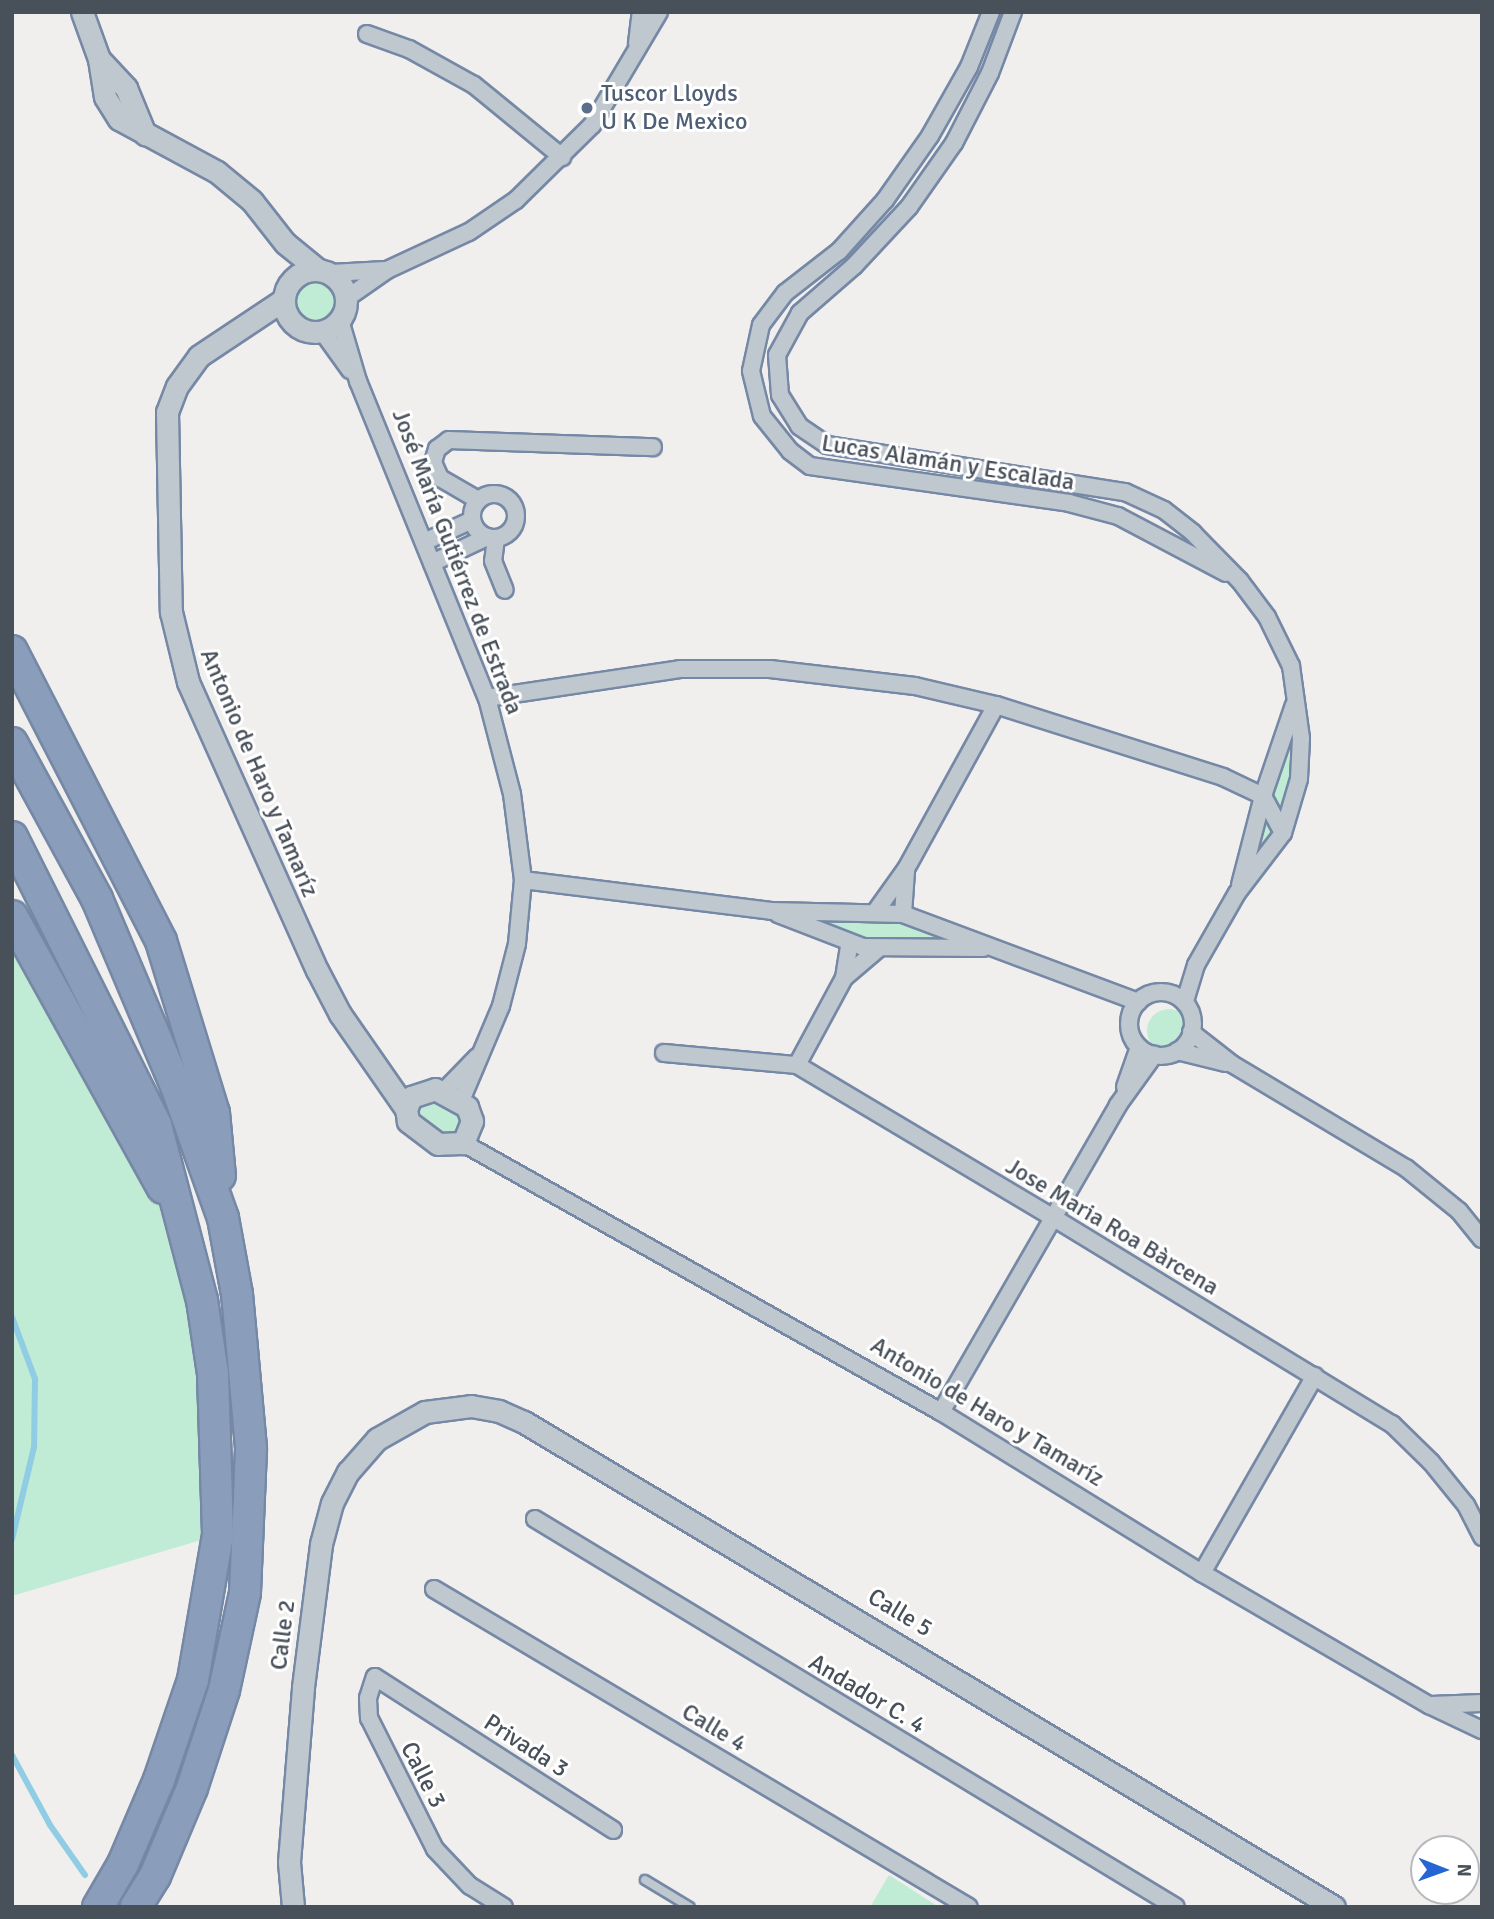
<!DOCTYPE html>
<html>
<head>
<meta charset="utf-8">
<style>
	body { margin:0 }
	#map { position:relative; width:1494px; height:1919px; overflow:hidden; background:#f1efee; font-family:Signika,sans-serif }
	div>[style] { position:absolute }
	.green>* { inset:0; background:#c0ebd4 }
	.round { border-radius:50% }
	.stream>* { height:6px; margin:-3px; padding:0 3px; transform-origin:3px; border-radius:3px; background:#90cde5 }
	.roads { filter:drop-shadow(2px 0 #7588a5) drop-shadow(-2px 0 #7588a5) drop-shadow(0 2px #7588a5) drop-shadow(0 -2px #7588a5) }
	.service>* { height:8px; margin:-4px; padding:0 4px; transform-origin:4px; border-radius:4px; background:#c0c8cf }
	.minor>* { height:16px; margin:-8px; padding:0 8px; transform-origin:8px; border-radius:8px; background:#c0c8cf }
	.minor>.ring { margin:-8px; padding:0; box-sizing:content-box; background:none; border:16px solid #c0c8cf; border-radius:50% }
	.tertiary>* { height:21px; margin:-10.5px; padding:0 10.5px; transform-origin:10.5px; border-radius:10.5px; background:#c0c8cf }
	.tertiary>.ring { margin:-10.5px; padding:0; box-sizing:content-box; background:none; border:21px solid #c0c8cf; border-radius:50% }
	.motorway>* { height:30px; margin:-15px; padding:0 15px; transform-origin:15px; border-radius:15px; background:#8a9dba }
	.dots>* { width:19px; height:19px; translate:-50% -50%; box-sizing:border-box; border:4px solid #fff; border-radius:50% }
	span { translate:-50% -50%; white-space:nowrap; text-align:center; line-height:1.15; -webkit-text-stroke:6px #fff; paint-order:stroke }
	.service-label { font-size:24px; color:#4e5e75 }
	.left { translate:0 -50%; text-align:left }
	.street-label { font-size:24px; color:#48505a }
	.frame { position:absolute; inset:0; border:14px solid #48505a; pointer-events:none }
	.north { position:absolute; left:1410px; top:1835px; width:70px; height:70px; box-sizing:border-box; background:#fff; border:2px solid #b6b9bd; border-radius:50%; rotate:91deg; font-size:19px; font-weight:700; line-height:28px; text-align:center; color:#48505a }
	.north::after { content:''; display:block; margin:auto; width:24px; height:32px; background:#2665d3; clip-path:polygon(50% 0,100% 100%,50% 72%,0 100%) }
</style>
</head>
<body>
<div id="map">
	<div class="green">
		<i class="round" style="left:284px;top:270px;width:62px;height:62px"></i>
		<i style="clip-path:polygon(1296px 700px,1301px 738px,1283px 833px,1237px 893px)"></i>
		<i style="clip-path:polygon(771px 911px,876px 911px,1000px 948px,879px 948px)"></i>
		<i style="clip-path:polygon(12px 916px,185px 1227px,218px 1535px,12px 1596px)"></i>
		<i class="round" style="left:1147px;top:1009px;width:44px;height:44px"></i>
		<i style="clip-path:polygon(415px 1092px,467px 1107px,463px 1143px,414px 1129px)"></i>
		<i style="clip-path:polygon(889px 1875px,939px 1907px,870px 1907px)"></i>
	</div>
	<div class="stream">
		<i style="left:12px;top:1317px;width:66px;rotate:69.6deg"></i>
		<i style="left:35px;top:1379px;width:68px;rotate:90.8deg"></i>
		<i style="left:34px;top:1447px;width:95px;rotate:103.4deg"></i>
		<i style="left:12px;top:1755px;width:80px;rotate:61.5deg"></i>
		<i style="left:50px;top:1825px;width:61px;rotate:55deg"></i>
	</div>
	<div class="roads">
		<div class="service">
			<i style="left:645px;top:1880px;width:52px;rotate:31deg"></i>
		</div>
		<div class="minor">
			<i style="left:991px;top:12px;width:59px;rotate:111.8deg"></i>
			<i style="left:969px;top:67px;width:79px;rotate:119.5deg"></i>
			<i style="left:930px;top:136px;width:78px;rotate:125.1deg"></i>
			<i style="left:885px;top:200px;width:69px;rotate:132deg"></i>
			<i style="left:839px;top:251px;width:68px;rotate:142.1deg"></i>
			<i style="left:785px;top:293px;width:40px;rotate:127deg"></i>
			<i style="left:761px;top:325px;width:47px;rotate:102.3deg"></i>
			<i style="left:751px;top:371px;width:46px;rotate:76.3deg"></i>
			<i style="left:762px;top:416px;width:45px;rotate:51.3deg"></i>
			<i style="left:790px;top:451px;width:25px;rotate:37deg"></i>
			<i style="left:810px;top:466px;width:262px;rotate:8.1deg"></i>
			<i style="left:1069px;top:503px;width:51px;rotate:14.9deg"></i>
			<i style="left:1118px;top:516px;width:122px;rotate:27.8deg"></i>
			<i style="left:1013px;top:12px;width:65px;rotate:110.7deg"></i>
			<i style="left:990px;top:73px;width:79px;rotate:117.2deg"></i>
			<i style="left:954px;top:143px;width:78px;rotate:125.1deg"></i>
			<i style="left:909px;top:207px;width:81px;rotate:133deg"></i>
			<i style="left:854px;top:266px;width:72px;rotate:139deg"></i>
			<i style="left:800px;top:313px;width:48px;rotate:118.7deg"></i>
			<i style="left:777px;top:355px;width:40px;rotate:85.7deg"></i>
			<i style="left:780px;top:395px;width:36px;rotate:58deg"></i>
			<i style="left:799px;top:426px;width:34px;rotate:34deg"></i>
			<i style="left:827px;top:445px;width:302px;rotate:9deg"></i>
			<i style="left:1125px;top:492px;width:43px;rotate:24.8deg"></i>
			<i style="left:1164px;top:510px;width:37px;rotate:38deg"></i>
			<i style="left:1193px;top:533px;width:67px;rotate:45.6deg"></i>
			<i style="left:1240px;top:581px;width:45px;rotate:53.1deg"></i>
			<i style="left:1267px;top:617px;width:55px;rotate:63.9deg"></i>
			<i style="left:1291px;top:666px;width:73px;rotate:82.1deg"></i>
			<i style="left:1301px;top:738px;width:41px;rotate:92.8deg"></i>
			<i style="left:1299px;top:779px;width:56px;rotate:106.5deg"></i>
			<i style="left:1283px;top:833px;width:76px;rotate:127.5deg"></i>
			<i style="left:1237px;top:893px;width:83px;rotate:119.7deg"></i>
			<i style="left:1196px;top:965px;width:39px;rotate:107deg"></i>
			<i style="left:367px;top:34px;width:45px;rotate:19.7deg"></i>
			<i style="left:409px;top:49px;width:74px;rotate:29deg"></i>
			<i style="left:474px;top:85px;width:114px;rotate:39.3deg"></i>
			<i style="left:637px;top:43px;width:31px;rotate:-83deg"></i>
			<i style="left:331px;top:273px;width:54px;rotate:-3.2deg"></i>
			<i style="left:347px;top:298px;width:49px;rotate:-35deg"></i>
			<i style="left:387px;top:270px;width:90px;rotate:-24.9deg"></i>
			<i style="left:469px;top:232px;width:57px;rotate:-34.2deg"></i>
			<i style="left:516px;top:200px;width:107px;rotate:-44.6deg"></i>
			<i style="left:592px;top:125px;width:131px;rotate:-59.3deg"></i>
			<i style="left:340px;top:320px;width:64px;rotate:73.6deg"></i>
			<i style="left:358px;top:381px;width:342px;rotate:67.9deg"></i>
			<i style="left:487px;top:698px;width:99px;rotate:75.4deg"></i>
			<i style="left:512px;top:794px;width:87px;rotate:82.7deg"></i>
			<i style="left:523px;top:880px;width:64px;rotate:95.4deg"></i>
			<i style="left:517px;top:944px;width:64px;rotate:104.5deg"></i>
			<i style="left:501px;top:1006px;width:105px;rotate:112.9deg"></i>
			<i style="left:322px;top:331px;width:48px;rotate:54.3deg"></i>
			<i class="ring" style="left:472px;top:494px;width:28px;height:28px"></i>
			<i style="left:478px;top:500px;width:44px;rotate:-149.9deg"></i>
			<i style="left:440px;top:478px;width:17px;rotate:-114deg"></i>
			<i style="left:433px;top:462px;width:14px;rotate:-73deg"></i>
			<i style="left:437px;top:449px;width:15px;rotate:-37deg"></i>
			<i style="left:449px;top:440px;width:204px;rotate:2deg"></i>
			<i style="left:496px;top:538px;width:23px;rotate:97deg"></i>
			<i style="left:493px;top:561px;width:31px;rotate:68deg"></i>
			<i style="left:424px;top:542px;width:53px;rotate:-24.6deg"></i>
			<i style="left:432px;top:563px;width:61px;rotate:-25.3deg"></i>
			<i style="left:487px;top:698px;width:195px;rotate:-8.5deg"></i>
			<i style="left:680px;top:669px;width:90px"></i>
			<i style="left:770px;top:669px;width:146px;rotate:6.7deg"></i>
			<i style="left:915px;top:686px;width:83px;rotate:13.2deg"></i>
			<i style="left:996px;top:705px;width:238px;rotate:17.6deg"></i>
			<i style="left:1223px;top:777px;width:44px;rotate:25.4deg"></i>
			<i style="left:1263px;top:796px;width:42px;rotate:61.6deg"></i>
			<i style="left:523px;top:880px;width:250px;rotate:7.1deg"></i>
			<i style="left:771px;top:911px;width:132px;rotate:1.3deg"></i>
			<i style="left:903px;top:914px;width:251px;rotate:20.5deg"></i>
			<i style="left:1240px;top:885px;width:92px;rotate:-75.5deg"></i>
			<i style="left:1263px;top:796px;width:96px;rotate:-71.2deg"></i>
			<i style="left:876px;top:911px;width:52px;rotate:-54.5deg"></i>
			<i style="left:906px;top:869px;width:187px;rotate:-61.2deg"></i>
			<i style="left:778px;top:914px;width:91px;rotate:21.2deg"></i>
			<i style="left:863px;top:947px;width:120px;rotate:0.5deg"></i>
			<i style="left:903px;top:914px;width:43px;rotate:-86deg"></i>
			<i style="left:844px;top:978px;width:46px;rotate:-40.6deg"></i>
			<i class="ring" style="left:1129px;top:992px;width:48px;height:48px"></i>
			<i style="left:1191px;top:1032px;width:52px;rotate:38deg"></i>
			<i style="left:1232px;top:1064px;width:203px;rotate:30.9deg"></i>
			<i style="left:1406px;top:1168px;width:68px;rotate:39.1deg"></i>
			<i style="left:1459px;top:1211px;width:36px;rotate:51deg"></i>
			<i style="left:1177px;top:1051px;width:50px;rotate:13.8deg"></i>
			<i style="left:664px;top:1053px;width:134px;rotate:5.2deg"></i>
			<i style="left:797px;top:1065px;width:299px;rotate:30.8deg"></i>
			<i style="left:1054px;top:1218px;width:396px;rotate:31.4deg"></i>
			<i style="left:1392px;top:1424px;width:54px;rotate:44.3deg"></i>
			<i style="left:1431px;top:1462px;width:55px;rotate:50.9deg"></i>
			<i style="left:1466px;top:1505px;width:36px;rotate:63deg"></i>
			<i style="left:797px;top:1065px;width:99px;rotate:-61.6deg"></i>
			<i style="left:844px;top:978px;width:33px;rotate:-81deg"></i>
			<i style="left:1125px;top:1087px;width:42px;rotate:-70.7deg"></i>
			<i style="left:443px;top:1092px;width:49px;rotate:-45.8deg"></i>
			<i style="left:463px;top:1143px;width:548px;rotate:29.37deg"></i>
			<i style="left:941px;top:1412px;width:307px;rotate:31.7deg"></i>
			<i style="left:1202px;top:1573px;width:263px;rotate:30.2deg"></i>
			<i style="left:1429px;top:1705px;width:59px;rotate:25.3deg"></i>
			<i style="left:941px;top:1412px;width:354px;rotate:-60deg"></i>
			<i style="left:1118px;top:1105px;width:62px;rotate:-54.2deg"></i>
			<i style="left:535px;top:1519px;width:749px;rotate:31.19deg"></i>
			<i style="left:1202px;top:1573px;width:227px;rotate:-60.2deg"></i>
			<i style="left:434px;top:1589px;width:622px;rotate:30.73deg"></i>
			<i style="left:1431px;top:1705px;width:51px;rotate:-2.2deg"></i>
			<i style="left:504px;top:1907px;width:40px;rotate:-148deg"></i>
			<i style="left:470px;top:1886px;width:51px;rotate:-133.4deg"></i>
			<i style="left:435px;top:1849px;width:147px;rotate:-116.7deg"></i>
			<i style="left:369px;top:1718px;width:20px;rotate:-93deg"></i>
			<i style="left:368px;top:1698px;width:22px;rotate:-72deg"></i>
			<i style="left:375px;top:1677px;width:283px;rotate:32.7deg"></i>
		</div>
		<div class="tertiary">
			<i style="left:82px;top:12px;width:50px;rotate:70.1deg"></i>
			<i style="left:99px;top:59px;width:38px;rotate:81deg"></i>
			<i style="left:105px;top:97px;width:26px;rotate:58deg"></i>
			<i style="left:119px;top:119px;width:111px;rotate:28.4deg"></i>
			<i style="left:217px;top:172px;width:45px;rotate:39.6deg"></i>
			<i style="left:252px;top:201px;width:53px;rotate:51.8deg"></i>
			<i style="left:285px;top:243px;width:41px;rotate:39.1deg"></i>
			<i style="left:99px;top:59px;width:40px;rotate:47deg"></i>
			<i style="left:126px;top:88px;width:50px;rotate:67.6deg"></i>
			<i class="ring" style="left:284px;top:270px;width:41px;height:41px"></i>
			<i style="left:283px;top:300px;width:101px;rotate:146.3deg"></i>
			<i style="left:199px;top:356px;width:37px;rotate:126deg"></i>
			<i style="left:177px;top:386px;width:28px;rotate:111deg"></i>
			<i style="left:167px;top:412px;width:200px;rotate:88.9deg"></i>
			<i style="left:171px;top:612px;width:72px;rotate:76.3deg"></i>
			<i style="left:188px;top:682px;width:316px;rotate:65.9deg"></i>
			<i style="left:317px;top:970px;width:50px;rotate:62.4deg"></i>
			<i style="left:340px;top:1014px;width:116px;rotate:55.2deg"></i>
			<i style="left:435px;top:1089px;width:37px;rotate:29deg"></i>
			<i style="left:467px;top:1107px;width:15px;rotate:70deg"></i>
			<i style="left:472px;top:1121px;width:24px;rotate:112deg"></i>
			<i style="left:463px;top:1143px;width:25px;rotate:178deg"></i>
			<i style="left:438px;top:1144px;width:38px;rotate:-143deg"></i>
			<i style="left:408px;top:1121px;width:12px;rotate:-99deg"></i>
			<i style="left:406px;top:1109px;width:13px;rotate:-67deg"></i>
			<i style="left:411px;top:1097px;width:25px;rotate:-18deg"></i>
			<i style="left:293px;top:1907px;width:45px;rotate:-95.1deg"></i>
			<i style="left:289px;top:1862px;width:176px;rotate:-85.4deg"></i>
			<i style="left:303px;top:1687px;width:144px;rotate:-82.8deg"></i>
			<i style="left:321px;top:1544px;width:42px;rotate:-75deg"></i>
			<i style="left:332px;top:1503px;width:35px;rotate:-63deg"></i>
			<i style="left:348px;top:1472px;width:44px;rotate:-48.7deg"></i>
			<i style="left:377px;top:1439px;width:55px;rotate:-29.4deg"></i>
			<i style="left:425px;top:1412px;width:46px;rotate:-7.4deg"></i>
			<i style="left:471px;top:1406px;width:28px;rotate:10deg"></i>
			<i style="left:499px;top:1411px;width:27px;rotate:24deg"></i>
			<i style="left:524px;top:1422px;width:944px;rotate:30.91deg"></i>
		</div>
		<div class="motorway">
			<i style="left:12px;top:651px;width:326px;rotate:62.8deg"></i>
			<i style="left:161px;top:941px;width:180px;rotate:72.9deg"></i>
			<i style="left:214px;top:1113px;width:63px;rotate:84.6deg"></i>
			<i style="left:12px;top:743px;width:178px;rotate:61.4deg"></i>
			<i style="left:97px;top:899px;width:203px;rotate:67.1deg"></i>
			<i style="left:176px;top:1086px;width:140px;rotate:70.4deg"></i>
			<i style="left:223px;top:1218px;width:77px;rotate:79.6deg"></i>
			<i style="left:237px;top:1294px;width:156px;rotate:84.8deg"></i>
			<i style="left:251px;top:1449px;width:144px;rotate:92.4deg"></i>
			<i style="left:245px;top:1593px;width:99px;rotate:102.2deg"></i>
			<i style="left:224px;top:1690px;width:103px;rotate:108.1deg"></i>
			<i style="left:192px;top:1788px;width:95px;rotate:112.8deg"></i>
			<i style="left:155px;top:1876px;width:36px;rotate:122deg"></i>
			<i style="left:12px;top:837px;width:322px;rotate:63.4deg"></i>
			<i style="left:156px;top:1125px;width:181px;rotate:75.3deg"></i>
			<i style="left:202px;top:1300px;width:75px;rotate:81.5deg"></i>
			<i style="left:213px;top:1374px;width:161px;rotate:88.2deg"></i>
			<i style="left:218px;top:1535px;width:147px;rotate:99.8deg"></i>
			<i style="left:193px;top:1680px;width:106px;rotate:108.8deg"></i>
			<i style="left:159px;top:1780px;width:91px;rotate:113.2deg"></i>
			<i style="left:123px;top:1864px;width:50px;rotate:120.2deg"></i>
			<i style="left:12px;top:916px;width:311px;rotate:61deg"></i>
		</div>
	</div>
	<div class="dots">
		<i style="left:587px;top:108px;background:#5c6f8a"></i>
	</div>
	<div class="service-label">
		<span class="left" style="left:601px;top:108px">Tuscor Lloyds<br>U K De Mexico</span>
	</div>
	<div class="street-label">
		<span style="left:948px;top:463px;rotate:9deg">Lucas Alamán y Escalada</span>
		<span style="left:457px;top:562px;rotate:69deg">José María Gutiérrez de Estrada</span>
		<span style="left:259px;top:773px;rotate:67deg">Antonio de Haro y Tamaríz</span>
		<span style="left:1112px;top:1227px;rotate:31deg">Jose Maria Roa Bàrcena</span>
		<span style="left:987px;top:1412px;rotate:31deg">Antonio de Haro y Tamaríz</span>
		<span style="left:900px;top:1613px;rotate:31deg">Calle 5</span>
		<span style="left:283px;top:1635px;rotate:-83deg">Calle 2</span>
		<span style="left:867px;top:1694px;rotate:31deg">Andador C. 4</span>
		<span style="left:714px;top:1728px;rotate:31deg">Calle 4</span>
		<span style="left:526px;top:1746px;rotate:33deg">Privada 3</span>
		<span style="left:423px;top:1775px;rotate:63deg">Calle 3</span>
	</div>
	<div class="frame"></div>
	<div class="north">N</div>
</div>
</body>
</html>
